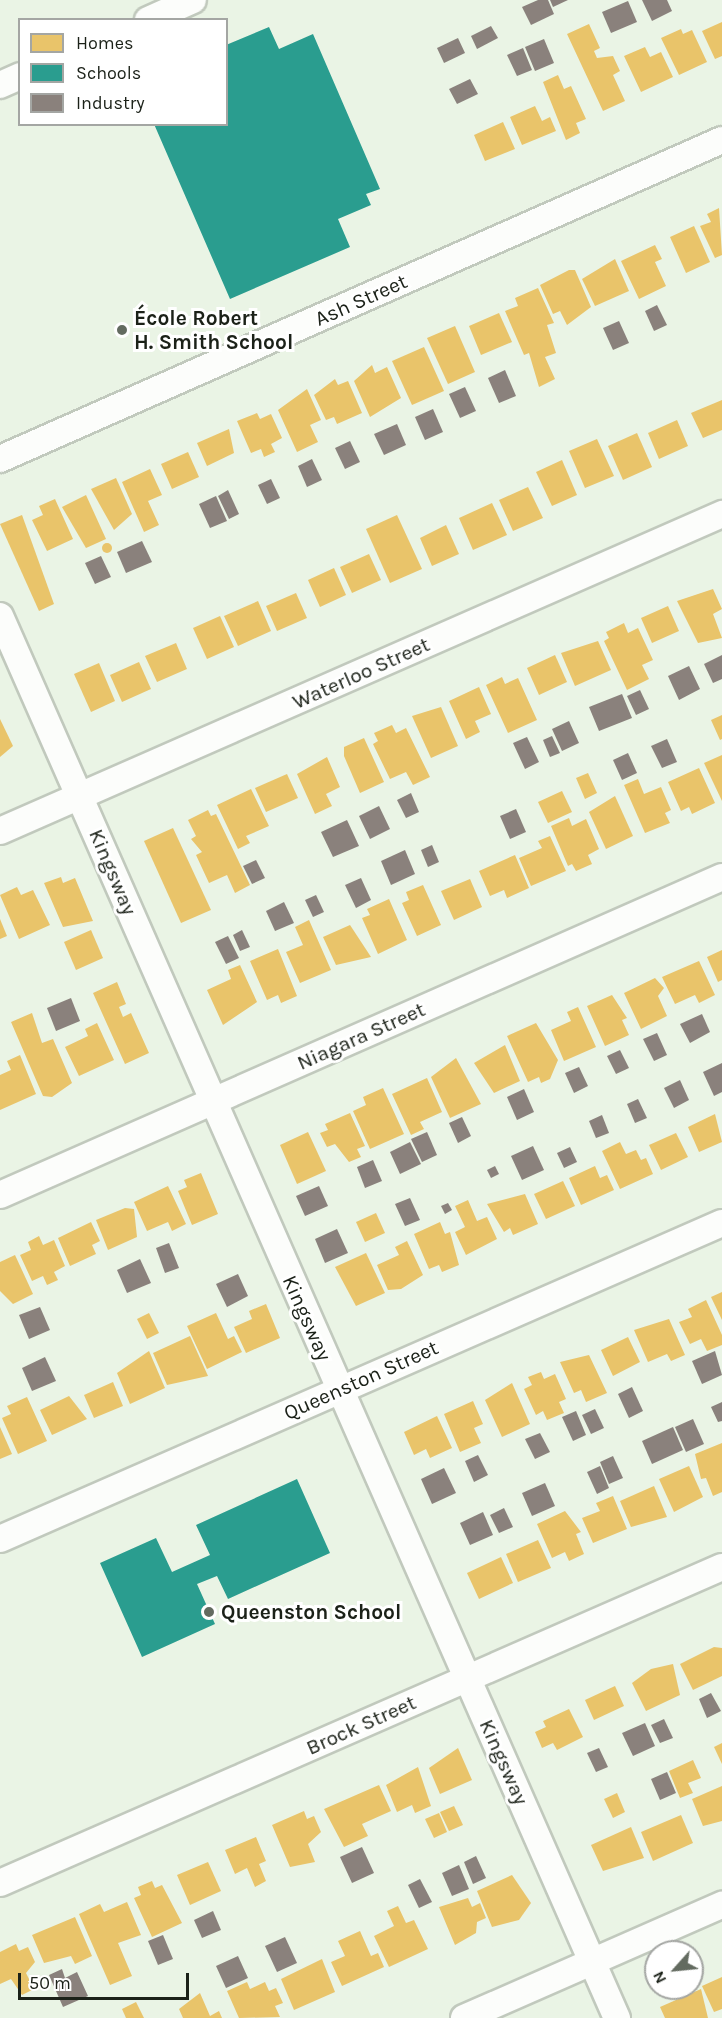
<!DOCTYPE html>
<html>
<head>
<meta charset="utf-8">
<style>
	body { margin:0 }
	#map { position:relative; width:722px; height:2018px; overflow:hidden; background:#eaf4e5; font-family:Karla,sans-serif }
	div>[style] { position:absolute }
	.homes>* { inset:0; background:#e9c46a }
	.round { border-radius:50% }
	.schools>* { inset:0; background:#2a9d8f }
	.industry>* { inset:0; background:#8a817c }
	.roads { filter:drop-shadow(2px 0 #c1c9bd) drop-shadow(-2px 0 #c1c9bd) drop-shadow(0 2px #c1c9bd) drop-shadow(0 -2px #c1c9bd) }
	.minor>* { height:26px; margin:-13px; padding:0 13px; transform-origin:13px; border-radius:13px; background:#fcfdfb }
	.dots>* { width:16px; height:16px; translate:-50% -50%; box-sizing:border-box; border:3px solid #fff; border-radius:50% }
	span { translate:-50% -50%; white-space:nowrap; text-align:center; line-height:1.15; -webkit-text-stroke:6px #fff; paint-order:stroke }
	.street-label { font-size:21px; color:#1b2118 }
	.poi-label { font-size:21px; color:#1b2118; font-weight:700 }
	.left { translate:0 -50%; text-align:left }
	.legend { position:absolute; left:18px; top:18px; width:210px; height:108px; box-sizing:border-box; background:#fff; border:2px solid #a4a6a3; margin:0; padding:8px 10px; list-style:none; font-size:18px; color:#1b2118 }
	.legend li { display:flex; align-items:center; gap:12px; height:30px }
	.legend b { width:30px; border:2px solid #a4a6a3 }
	.north { position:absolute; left:644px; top:1940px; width:60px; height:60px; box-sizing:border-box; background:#fff; border:2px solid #a4a6a3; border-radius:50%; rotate:243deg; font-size:16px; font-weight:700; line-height:24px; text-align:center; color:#1b2118 }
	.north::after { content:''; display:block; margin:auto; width:21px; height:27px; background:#636b60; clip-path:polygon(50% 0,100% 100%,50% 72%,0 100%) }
	.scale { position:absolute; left:18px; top:1973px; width:171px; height:27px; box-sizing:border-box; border:3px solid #1b2118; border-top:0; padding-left:8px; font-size:18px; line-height:21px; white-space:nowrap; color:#1b2118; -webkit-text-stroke:4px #fff; paint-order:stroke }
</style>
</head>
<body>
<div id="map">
	<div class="homes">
		<i style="clip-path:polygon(722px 22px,722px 56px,715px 59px,702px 31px)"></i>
		<i style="clip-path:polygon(589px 24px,600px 48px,594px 51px,597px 58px,613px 56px,620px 71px,613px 75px,625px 101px,603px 111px,567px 34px)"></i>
		<i style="clip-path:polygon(681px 29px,683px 34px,692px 30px,707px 62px,679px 75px,661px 38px)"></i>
		<i style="clip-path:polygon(645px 47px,650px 57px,661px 52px,673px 77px,641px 92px,624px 56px)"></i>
		<i style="clip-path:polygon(558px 75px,564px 89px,571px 86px,586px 119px,576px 123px,580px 133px,566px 140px,543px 82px)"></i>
		<i style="clip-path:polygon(535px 106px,542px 121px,550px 117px,556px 131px,522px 145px,510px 117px)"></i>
		<i style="clip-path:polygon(503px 122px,515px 149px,485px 161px,474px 135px)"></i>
		<i style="clip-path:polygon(719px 208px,722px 255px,715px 258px,700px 226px,711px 222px,707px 214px)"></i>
		<i style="clip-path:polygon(694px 226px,710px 262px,686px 273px,670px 237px)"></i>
		<i style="clip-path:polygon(655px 245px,662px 259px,655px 262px,666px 286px,639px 299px,621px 261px)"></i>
		<i style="clip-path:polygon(615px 259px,629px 291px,595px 306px,582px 279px)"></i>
		<i style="clip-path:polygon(569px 270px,575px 270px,591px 307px,567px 325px,560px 311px,553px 314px,540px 285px)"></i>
		<i style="clip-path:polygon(538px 288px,554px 323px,547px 325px,556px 353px,545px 357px,555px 379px,539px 387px,529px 353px,524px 355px,505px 311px,518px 306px,515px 298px)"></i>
		<i style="clip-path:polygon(499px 313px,512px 342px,481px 355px,469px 326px)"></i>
		<i style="clip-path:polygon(455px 326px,475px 372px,448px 384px,427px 338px)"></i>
		<i style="clip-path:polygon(424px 347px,444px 391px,412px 405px,392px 361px)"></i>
		<i style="clip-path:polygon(372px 365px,375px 373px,387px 367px,401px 398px,370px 417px,354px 381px)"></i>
		<i style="clip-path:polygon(335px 379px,338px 385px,348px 381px,362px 413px,337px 424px,334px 417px,326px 420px,314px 395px)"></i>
		<i style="clip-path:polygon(307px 389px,321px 420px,310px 425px,318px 442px,297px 452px,278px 410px)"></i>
		<i style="clip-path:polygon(722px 400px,722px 430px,703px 438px,691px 413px)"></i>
		<i style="clip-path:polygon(257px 413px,260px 419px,271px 414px,282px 438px,271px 444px,275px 452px,264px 457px,261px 449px,251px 453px,237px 421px)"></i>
		<i style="clip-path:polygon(677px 420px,688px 446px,659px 459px,648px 433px)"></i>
		<i style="clip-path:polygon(229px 429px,234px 453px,207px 466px,197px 443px)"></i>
		<i style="clip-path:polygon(637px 433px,652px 467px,623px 480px,608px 446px)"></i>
		<i style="clip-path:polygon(597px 439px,614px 476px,585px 488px,569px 451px)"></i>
		<i style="clip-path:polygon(188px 452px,199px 477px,172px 489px,161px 464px)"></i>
		<i style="clip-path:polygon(562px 460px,577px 495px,552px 506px,536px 472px)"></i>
		<i style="clip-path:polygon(150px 469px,162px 495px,148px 501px,159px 525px,144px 532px,122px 482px)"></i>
		<i style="clip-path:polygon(116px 478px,132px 514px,114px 530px,91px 489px)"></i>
		<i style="clip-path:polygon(528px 487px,543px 518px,513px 531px,499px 500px)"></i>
		<i style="clip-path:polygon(86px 495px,106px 539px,86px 548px,62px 507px)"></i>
		<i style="clip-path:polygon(55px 499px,73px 539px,47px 551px,32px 520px,43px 515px,39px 506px)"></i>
		<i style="clip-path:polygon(492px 503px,507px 535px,473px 550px,459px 518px)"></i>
		<i style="clip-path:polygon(22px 515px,54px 604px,39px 611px,0 524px)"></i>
		<i style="clip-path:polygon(397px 515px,422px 569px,390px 583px,366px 529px)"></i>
		<i style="clip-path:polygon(446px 525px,459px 554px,432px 566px,420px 538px)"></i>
		<i class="round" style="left:102px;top:543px;width:10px;height:10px"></i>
		<i style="clip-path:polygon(369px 554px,381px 580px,352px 593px,340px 567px)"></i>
		<i style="clip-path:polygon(334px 568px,346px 595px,320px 607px,308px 580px)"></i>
		<i style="clip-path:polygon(713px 589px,722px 609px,713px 614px,722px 638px,698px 643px,677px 601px)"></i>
		<i style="clip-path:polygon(296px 593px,307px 618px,277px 631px,266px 606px)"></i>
		<i style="clip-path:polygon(258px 601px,271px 631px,238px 646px,224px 616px)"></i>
		<i style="clip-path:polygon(668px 606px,679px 631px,652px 643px,641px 618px)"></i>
		<i style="clip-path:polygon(220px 616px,234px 647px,207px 659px,193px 628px)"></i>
		<i style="clip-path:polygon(624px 623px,628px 633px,638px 628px,653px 660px,642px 665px,649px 679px,627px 690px,604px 641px,609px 638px,606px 632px)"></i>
		<i style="clip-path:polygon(598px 641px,611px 670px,575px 686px,561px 653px)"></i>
		<i style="clip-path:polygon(176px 643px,187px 669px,157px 682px,145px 656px)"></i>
		<i style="clip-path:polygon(555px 655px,567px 682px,539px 695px,527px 668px)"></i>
		<i style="clip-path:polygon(139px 662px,151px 689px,122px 702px,110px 675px)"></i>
		<i style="clip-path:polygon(99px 663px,115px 701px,91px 712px,74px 674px)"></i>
		<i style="clip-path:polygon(502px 677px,505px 684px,518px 678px,537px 720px,508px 733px,486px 685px)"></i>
		<i style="clip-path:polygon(479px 687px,491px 714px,475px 721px,480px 732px,466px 739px,449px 701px)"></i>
		<i style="clip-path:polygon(441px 707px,458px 746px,431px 758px,412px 716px)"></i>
		<i style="clip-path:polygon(722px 715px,722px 739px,720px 740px,711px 720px)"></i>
		<i style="clip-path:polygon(0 719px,13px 746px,0 757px)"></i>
		<i style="clip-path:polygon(392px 725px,396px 733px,406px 728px,430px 777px,413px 785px,406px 772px,390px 779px,373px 744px,378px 741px,374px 733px)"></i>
		<i style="clip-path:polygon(364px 738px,384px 782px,360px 793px,344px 756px,344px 747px)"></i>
		<i style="clip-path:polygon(722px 755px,722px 801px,704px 763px)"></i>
		<i style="clip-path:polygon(327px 757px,340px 787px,326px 794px,332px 806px,315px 814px,297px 774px)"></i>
		<i style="clip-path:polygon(699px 768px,715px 803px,692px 814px,689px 807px,681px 811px,668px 782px)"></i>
		<i style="clip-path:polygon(588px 773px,597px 793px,585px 799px,576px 778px)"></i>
		<i style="clip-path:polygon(287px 774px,298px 798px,266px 812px,255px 788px)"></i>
		<i style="clip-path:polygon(638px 779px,644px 794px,661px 787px,671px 810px,665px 813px,670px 823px,645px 833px,624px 785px)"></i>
		<i style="clip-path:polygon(251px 789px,269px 826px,246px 836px,250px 843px,238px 849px,217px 805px)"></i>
		<i style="clip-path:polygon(562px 791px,572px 812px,548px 823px,538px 802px)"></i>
		<i style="clip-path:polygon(615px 796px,633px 836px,606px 849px,589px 812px)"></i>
		<i style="clip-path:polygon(208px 810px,211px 816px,216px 814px,250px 885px,235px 893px,227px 875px,209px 883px,196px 855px,202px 852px,191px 839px,196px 836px,188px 820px)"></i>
		<i style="clip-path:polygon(569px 818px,572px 826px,586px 819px,599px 849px,588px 855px,592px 864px,576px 871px,572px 864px,568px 866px,551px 826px)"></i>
		<i style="clip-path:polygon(173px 828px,211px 910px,181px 923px,144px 841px)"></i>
		<i style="clip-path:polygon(550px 836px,566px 871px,531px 886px,519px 858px,542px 848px,538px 841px)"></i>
		<i style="clip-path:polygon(515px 855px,529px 888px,507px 898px,504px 890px,490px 896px,479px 871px)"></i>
		<i style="clip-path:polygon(61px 877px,63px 883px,75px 878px,93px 921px,63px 927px,44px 883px)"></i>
		<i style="clip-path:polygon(470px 879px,482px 907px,454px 920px,441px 891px)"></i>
		<i style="clip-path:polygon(423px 885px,441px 925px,417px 936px,402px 903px,409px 900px,406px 892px)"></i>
		<i style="clip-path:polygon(17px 887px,21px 895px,33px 890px,50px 925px,19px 939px,0 895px)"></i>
		<i style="clip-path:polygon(389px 899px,407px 940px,378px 954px,362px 918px,370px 915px,367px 909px)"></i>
		<i style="clip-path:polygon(0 919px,7px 936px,0 939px)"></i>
		<i style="clip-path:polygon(309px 920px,331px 970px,300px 983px,286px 952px,303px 945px,295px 927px)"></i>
		<i style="clip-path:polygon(350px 925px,371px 957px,336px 965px,323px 937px)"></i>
		<i style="clip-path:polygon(91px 930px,103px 958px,76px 970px,64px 942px)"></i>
		<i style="clip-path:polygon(278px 949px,297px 996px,281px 1003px,278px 995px,267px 1000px,250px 961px)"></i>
		<i style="clip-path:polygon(722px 950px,722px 980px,718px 982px,707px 957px)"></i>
		<i style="clip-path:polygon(699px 961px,715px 995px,699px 1003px,695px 995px,675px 1004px,662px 977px)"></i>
		<i style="clip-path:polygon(240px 965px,257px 1002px,223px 1025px,207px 990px,231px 979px,228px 970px)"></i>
		<i style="clip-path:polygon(655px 978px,664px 988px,658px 996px,667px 1016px,641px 1029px,624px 993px)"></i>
		<i style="clip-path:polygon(117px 982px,126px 1004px,119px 1007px,123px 1017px,131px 1013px,149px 1053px,125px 1064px,93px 993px)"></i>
		<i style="clip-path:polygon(612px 995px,627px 1018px,622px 1020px,629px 1035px,605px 1046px,587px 1006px)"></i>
		<i style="clip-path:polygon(578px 1007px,596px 1047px,564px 1061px,551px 1030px,571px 1021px,567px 1012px)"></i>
		<i style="clip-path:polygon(32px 1013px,42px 1043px,53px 1039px,72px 1083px,52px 1097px,43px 1096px,11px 1022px)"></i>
		<i style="clip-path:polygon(97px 1023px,114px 1060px,79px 1076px,65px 1047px,88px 1036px,85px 1029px)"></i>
		<i style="clip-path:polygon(536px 1023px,558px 1060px,550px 1079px,541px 1083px,539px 1077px,528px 1082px,507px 1036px)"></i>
		<i style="clip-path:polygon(505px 1045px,520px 1081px,494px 1093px,474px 1063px)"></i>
		<i style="clip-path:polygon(20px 1055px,36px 1094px,0 1110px,0 1075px,11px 1070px,7px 1061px)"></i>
		<i style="clip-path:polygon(456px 1058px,481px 1104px,450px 1118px,431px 1077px)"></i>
		<i style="clip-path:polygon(427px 1078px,442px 1112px,420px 1122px,424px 1129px,411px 1135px,392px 1094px)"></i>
		<i style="clip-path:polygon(383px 1088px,404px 1134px,370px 1149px,353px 1111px,366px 1105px,363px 1097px)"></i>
		<i style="clip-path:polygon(350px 1113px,365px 1146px,357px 1149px,361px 1157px,349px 1162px,335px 1144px,327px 1147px,320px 1133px,328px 1130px,325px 1124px)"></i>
		<i style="clip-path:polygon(715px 1114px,722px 1142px,699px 1152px,688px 1127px)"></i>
		<i style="clip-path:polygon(308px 1132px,326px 1171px,297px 1184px,280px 1145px)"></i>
		<i style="clip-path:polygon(676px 1133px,688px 1157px,661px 1170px,649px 1145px)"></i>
		<i style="clip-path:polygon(620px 1142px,626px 1154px,636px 1150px,641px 1160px,646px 1158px,653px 1174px,620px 1189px,602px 1151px)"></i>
		<i style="clip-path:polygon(595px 1166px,600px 1178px,607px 1175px,614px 1190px,581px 1205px,569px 1178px)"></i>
		<i style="clip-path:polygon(201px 1173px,218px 1214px,192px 1225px,178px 1191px,187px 1187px,184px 1180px)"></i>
		<i style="clip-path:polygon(563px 1181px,575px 1206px,546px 1219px,534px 1194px)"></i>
		<i style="clip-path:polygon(168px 1186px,186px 1224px,172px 1231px,168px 1222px,147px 1231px,134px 1202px)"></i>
		<i style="clip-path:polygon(525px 1194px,538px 1224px,513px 1235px,510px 1228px,504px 1232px,487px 1204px)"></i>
		<i style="clip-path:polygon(468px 1200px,477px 1221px,487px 1217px,497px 1239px,466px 1255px,455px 1232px,465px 1227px,455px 1206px)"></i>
		<i style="clip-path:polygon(125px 1208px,134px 1209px,137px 1237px,108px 1250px,96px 1220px)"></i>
		<i style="clip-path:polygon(376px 1213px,385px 1233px,365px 1242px,356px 1222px)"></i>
		<i style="clip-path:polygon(91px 1222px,100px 1241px,92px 1245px,96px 1254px,70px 1266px,58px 1238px)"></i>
		<i style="clip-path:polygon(440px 1222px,445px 1234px,450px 1232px,459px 1265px,442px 1272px,439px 1265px,429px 1269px,414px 1234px)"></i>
		<i style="clip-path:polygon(39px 1236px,43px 1245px,54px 1240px,65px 1266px,54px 1272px,58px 1280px,47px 1285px,43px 1276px,32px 1281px,20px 1255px,31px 1250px,28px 1242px)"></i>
		<i style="clip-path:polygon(407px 1241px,423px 1275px,401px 1289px,388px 1290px,377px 1265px,399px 1255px,395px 1247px)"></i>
		<i style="clip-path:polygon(366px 1253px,385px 1293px,356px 1306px,335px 1267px)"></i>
		<i style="clip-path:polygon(15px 1255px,33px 1294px,13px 1304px,0 1291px,0 1262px)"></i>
		<i style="clip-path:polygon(722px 1292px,722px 1320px,711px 1297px)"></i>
		<i style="clip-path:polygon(706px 1300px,722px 1335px,722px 1345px,707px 1351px,701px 1339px,690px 1344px,679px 1322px,692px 1317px,688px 1309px)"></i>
		<i style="clip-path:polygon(266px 1304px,280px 1338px,246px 1353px,234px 1327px,252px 1319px,249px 1311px)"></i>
		<i style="clip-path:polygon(149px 1313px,159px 1333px,147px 1339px,137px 1319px)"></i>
		<i style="clip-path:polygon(216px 1313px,228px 1339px,234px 1336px,242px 1352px,207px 1369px,187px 1326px)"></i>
		<i style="clip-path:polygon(669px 1319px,685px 1355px,671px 1361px,667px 1354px,648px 1362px,634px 1330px)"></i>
		<i style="clip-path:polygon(190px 1336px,208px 1376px,167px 1385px,153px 1353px)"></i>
		<i style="clip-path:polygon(628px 1337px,640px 1362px,613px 1376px,601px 1350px)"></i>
		<i style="clip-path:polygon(149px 1351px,165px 1388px,130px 1404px,117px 1373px)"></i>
		<i style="clip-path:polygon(589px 1355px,607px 1393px,586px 1402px,581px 1390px,574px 1393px,560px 1362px)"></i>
		<i style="clip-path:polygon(541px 1372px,544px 1379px,555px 1374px,566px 1399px,559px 1402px,564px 1413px,547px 1420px,543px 1411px,536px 1415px,524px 1389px,532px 1385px,528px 1377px)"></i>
		<i style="clip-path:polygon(113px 1382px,123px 1406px,94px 1418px,84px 1395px)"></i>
		<i style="clip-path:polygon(512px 1383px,530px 1424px,502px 1437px,485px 1400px)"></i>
		<i style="clip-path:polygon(69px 1396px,87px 1419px,52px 1435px,40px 1410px)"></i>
		<i style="clip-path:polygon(27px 1397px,47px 1441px,18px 1454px,2px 1418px,11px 1414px,7px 1406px)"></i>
		<i style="clip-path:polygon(473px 1401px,483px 1424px,474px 1428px,481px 1443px,460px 1452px,444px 1414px)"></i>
		<i style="clip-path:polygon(437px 1416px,452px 1448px,430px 1458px,426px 1449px,414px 1455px,404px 1432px)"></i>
		<i style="clip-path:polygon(0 1427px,12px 1454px,0 1459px)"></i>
		<i style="clip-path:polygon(722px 1443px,722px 1492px,713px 1496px,706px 1478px,701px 1479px,695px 1454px)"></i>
		<i style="clip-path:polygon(689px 1466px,703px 1497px,674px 1512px,659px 1479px)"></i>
		<i style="clip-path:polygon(654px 1486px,667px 1517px,631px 1527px,620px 1501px)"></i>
		<i style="clip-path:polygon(613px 1496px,627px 1529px,593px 1543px,582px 1518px,600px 1511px,596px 1503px)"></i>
		<i style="clip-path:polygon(565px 1511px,581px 1532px,576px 1534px,584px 1554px,569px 1561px,565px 1552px,552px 1558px,537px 1524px)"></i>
		<i style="clip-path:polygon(538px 1540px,551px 1568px,518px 1582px,506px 1554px)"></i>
		<i style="clip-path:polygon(501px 1557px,513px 1583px,479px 1599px,467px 1573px)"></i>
		<i style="clip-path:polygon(714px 1647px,722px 1648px,722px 1676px,693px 1690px,680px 1664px)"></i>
		<i style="clip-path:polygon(673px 1664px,680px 1695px,646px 1711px,632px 1683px,651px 1669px)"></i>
		<i style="clip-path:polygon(615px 1686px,624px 1706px,594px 1720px,585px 1700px)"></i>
		<i style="clip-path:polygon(569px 1709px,583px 1737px,557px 1750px,553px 1743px,542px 1748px,535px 1732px,546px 1727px,543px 1721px)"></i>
		<i style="clip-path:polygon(722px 1743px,722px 1764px,714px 1747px)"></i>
		<i style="clip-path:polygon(458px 1748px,472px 1780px,440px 1794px,429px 1768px)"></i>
		<i style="clip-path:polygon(693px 1760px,701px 1778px,688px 1783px,693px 1793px,680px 1798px,669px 1771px)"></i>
		<i style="clip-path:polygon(418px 1767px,431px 1806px,415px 1813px,412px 1805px,397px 1812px,386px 1785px)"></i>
		<i style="clip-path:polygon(379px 1785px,391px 1811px,362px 1824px,368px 1836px,344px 1847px,324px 1809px)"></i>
		<i style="clip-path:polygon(722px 1786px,722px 1821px,703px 1826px,692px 1799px)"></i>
		<i style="clip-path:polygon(617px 1793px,625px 1812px,613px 1818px,604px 1799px)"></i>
		<i style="clip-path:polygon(454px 1806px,463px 1825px,449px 1831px,440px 1812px)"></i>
		<i style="clip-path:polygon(304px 1811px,307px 1819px,314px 1816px,321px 1832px,308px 1844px,315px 1862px,290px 1867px,272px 1825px)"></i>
		<i style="clip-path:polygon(439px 1813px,447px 1832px,434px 1838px,425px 1819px)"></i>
		<i style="clip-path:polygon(681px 1815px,693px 1843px,653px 1861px,641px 1832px)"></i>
		<i style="clip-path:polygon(631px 1827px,644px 1858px,603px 1871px,591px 1845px)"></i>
		<i style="clip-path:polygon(256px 1837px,266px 1861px,259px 1864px,266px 1881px,255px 1887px,247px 1868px,235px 1874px,225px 1850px)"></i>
		<i style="clip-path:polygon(208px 1862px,221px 1891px,190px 1905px,177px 1875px)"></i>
		<i style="clip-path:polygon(512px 1875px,531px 1903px,519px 1920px,492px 1927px,477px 1891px)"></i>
		<i style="clip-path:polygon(152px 1881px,155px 1888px,162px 1885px,182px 1923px,152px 1937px,134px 1898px,141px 1895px,138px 1887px)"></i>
		<i style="clip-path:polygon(468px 1898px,472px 1907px,480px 1903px,486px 1918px,477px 1922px,476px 1933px,455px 1945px,439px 1907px)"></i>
		<i style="clip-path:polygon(127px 1902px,141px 1935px,118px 1943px,132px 1976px,110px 1985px,79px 1914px,100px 1904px,104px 1912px)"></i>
		<i style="clip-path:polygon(398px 1906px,406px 1923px,414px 1920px,428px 1949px,389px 1967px,374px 1936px,394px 1926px,387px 1911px)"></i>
		<i style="clip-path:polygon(75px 1917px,92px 1956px,75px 1964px,71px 1956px,44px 1963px,32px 1935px)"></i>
		<i style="clip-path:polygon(360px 1931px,371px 1956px,378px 1953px,384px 1967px,342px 1986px,331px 1962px,345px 1956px,338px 1941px)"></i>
		<i style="clip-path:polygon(16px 1944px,19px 1951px,28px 1947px,35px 1962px,26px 1973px,34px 1989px,22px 1995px,11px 1979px,0 1984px,0 1952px)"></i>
		<i style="clip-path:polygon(322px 1959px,335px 1992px,294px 2010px,281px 1979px)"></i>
		<i style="clip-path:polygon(722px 1977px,722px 2009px,714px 2012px,702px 1986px)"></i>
		<i style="clip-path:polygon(247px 1982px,250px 1989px,265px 1982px,269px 1991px,276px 1988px,283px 2003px,275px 2006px,280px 2017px,239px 2018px,227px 1991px)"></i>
		<i style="clip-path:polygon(701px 1989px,708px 2018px,665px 2018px,660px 2007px)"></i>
		<i style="clip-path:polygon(200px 1993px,210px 2016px,219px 2011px,222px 2018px,183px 2018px,179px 2009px)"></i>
		<i style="clip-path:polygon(136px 2002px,144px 2018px,126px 2018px,122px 2009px)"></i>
	</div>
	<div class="schools">
		<i style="clip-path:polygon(269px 27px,279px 49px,313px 34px,380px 189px,366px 194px,371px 205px,338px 219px,350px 247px,230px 299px,154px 124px,226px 124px,226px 45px)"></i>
		<i style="clip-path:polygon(297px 1479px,330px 1553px,228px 1599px,217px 1576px,197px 1584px,215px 1624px,142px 1657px,100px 1563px,156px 1538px,172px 1572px,210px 1555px,196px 1525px)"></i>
	</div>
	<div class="industry">
		<i style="clip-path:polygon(538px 0,548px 0,554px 14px,531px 25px,522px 7px)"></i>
		<i style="clip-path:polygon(550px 0,568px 0,553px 7px)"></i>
		<i style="clip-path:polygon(642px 0,667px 0,672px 11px,652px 21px)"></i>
		<i style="clip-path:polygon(628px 1px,637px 22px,611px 33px,602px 12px)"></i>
		<i style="clip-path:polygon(491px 26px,498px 38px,477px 49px,471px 36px)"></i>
		<i style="clip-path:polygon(458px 38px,465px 53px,444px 63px,437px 48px)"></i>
		<i style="clip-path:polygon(544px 39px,554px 63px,535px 71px,525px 47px)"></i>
		<i style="clip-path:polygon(523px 48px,532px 70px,517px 76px,507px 55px)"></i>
		<i style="clip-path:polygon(470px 79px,478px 94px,457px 104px,449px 89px)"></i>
		<i style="clip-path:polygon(657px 305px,667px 325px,654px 331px,645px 311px)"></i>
		<i style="clip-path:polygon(619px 321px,629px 343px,613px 350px,603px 328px)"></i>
		<i style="clip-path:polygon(505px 370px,516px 396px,499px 403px,488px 378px)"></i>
		<i style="clip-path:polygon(465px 387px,476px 411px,460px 418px,449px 394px)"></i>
		<i style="clip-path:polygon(433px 409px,443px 432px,425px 440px,415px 417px)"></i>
		<i style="clip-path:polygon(397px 424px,406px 445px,384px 455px,374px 434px)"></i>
		<i style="clip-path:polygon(350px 441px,360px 462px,345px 469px,335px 448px)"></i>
		<i style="clip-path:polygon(312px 459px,322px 480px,307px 487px,298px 466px)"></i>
		<i style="clip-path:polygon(271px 479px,280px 498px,267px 504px,258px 485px)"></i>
		<i style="clip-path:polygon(228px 490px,239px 514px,229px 519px,218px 496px)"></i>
		<i style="clip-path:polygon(216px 496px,227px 521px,210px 528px,199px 504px)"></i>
		<i style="clip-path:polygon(142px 541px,152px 562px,126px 573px,117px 552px)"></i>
		<i style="clip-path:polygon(101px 556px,111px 577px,95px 584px,85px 563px)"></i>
		<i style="clip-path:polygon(722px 655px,722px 679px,713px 683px,704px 664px)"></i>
		<i style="clip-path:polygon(689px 666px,700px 689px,679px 700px,668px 676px)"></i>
		<i style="clip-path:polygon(640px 690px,649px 709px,636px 715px,627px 696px)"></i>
		<i style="clip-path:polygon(622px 694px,632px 718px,599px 731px,589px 707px)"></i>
		<i style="clip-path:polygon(569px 721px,579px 743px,562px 751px,552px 729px)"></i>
		<i style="clip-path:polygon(552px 736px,560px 753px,550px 757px,543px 740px)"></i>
		<i style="clip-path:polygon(527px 737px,539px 762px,525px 769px,513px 743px)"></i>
		<i style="clip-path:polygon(667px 739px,677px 762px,662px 768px,651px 746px)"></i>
		<i style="clip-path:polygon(628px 753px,637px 773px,622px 780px,613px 760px)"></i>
		<i style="clip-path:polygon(411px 793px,419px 812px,406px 818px,397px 800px)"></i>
		<i style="clip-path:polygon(379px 806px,390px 829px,370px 839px,359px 816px)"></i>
		<i style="clip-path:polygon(516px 809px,526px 832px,510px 839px,500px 816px)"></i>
		<i style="clip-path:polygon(347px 820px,359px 846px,333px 857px,321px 832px)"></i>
		<i style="clip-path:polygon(432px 845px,439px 862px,428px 867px,421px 850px)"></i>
		<i style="clip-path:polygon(405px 850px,415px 874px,391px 885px,381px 861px)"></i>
		<i style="clip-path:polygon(256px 860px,265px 878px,252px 884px,243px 866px)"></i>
		<i style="clip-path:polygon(361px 878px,371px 900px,356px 908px,345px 885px)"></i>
		<i style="clip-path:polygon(316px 895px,324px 912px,313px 917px,305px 900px)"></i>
		<i style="clip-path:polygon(284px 902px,294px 923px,275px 931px,266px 911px)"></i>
		<i style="clip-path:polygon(242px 930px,250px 947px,240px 951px,233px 935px)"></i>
		<i style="clip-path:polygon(228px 936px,239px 958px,226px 964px,215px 942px)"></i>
		<i style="clip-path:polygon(71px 998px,80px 1021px,56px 1031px,47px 1008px)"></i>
		<i style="clip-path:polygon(702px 1014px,710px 1032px,690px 1043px,680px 1024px)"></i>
		<i style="clip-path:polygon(657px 1033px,667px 1055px,654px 1061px,643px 1039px)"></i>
		<i style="clip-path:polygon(620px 1050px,629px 1068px,616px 1074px,607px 1056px)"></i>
		<i style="clip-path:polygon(722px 1063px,722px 1092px,714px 1096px,703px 1072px)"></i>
		<i style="clip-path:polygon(579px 1067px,588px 1086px,574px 1093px,565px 1073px)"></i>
		<i style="clip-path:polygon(680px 1080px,689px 1100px,674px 1108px,664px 1088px)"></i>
		<i style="clip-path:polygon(524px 1089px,534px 1112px,517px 1120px,507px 1097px)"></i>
		<i style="clip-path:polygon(638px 1099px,647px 1118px,635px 1123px,627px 1104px)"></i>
		<i style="clip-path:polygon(602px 1115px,609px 1133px,596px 1138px,589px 1121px)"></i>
		<i style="clip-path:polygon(462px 1117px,471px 1136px,458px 1143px,449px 1123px)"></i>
		<i style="clip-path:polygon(427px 1132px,437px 1155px,422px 1162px,411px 1139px)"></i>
		<i style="clip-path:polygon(410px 1142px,421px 1164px,400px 1174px,390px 1152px)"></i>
		<i style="clip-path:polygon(533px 1146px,544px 1170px,522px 1180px,511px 1156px)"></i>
		<i style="clip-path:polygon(570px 1147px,577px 1162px,564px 1168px,557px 1153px)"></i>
		<i style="clip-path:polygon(373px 1160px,382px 1181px,365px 1188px,357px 1167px)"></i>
		<i style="clip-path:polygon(495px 1166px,499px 1174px,491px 1178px,487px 1170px)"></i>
		<i style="clip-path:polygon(319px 1186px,328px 1206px,305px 1216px,296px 1196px)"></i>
		<i style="clip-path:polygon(410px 1198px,420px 1220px,405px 1226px,395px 1204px)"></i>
		<i style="clip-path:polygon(448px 1203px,452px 1210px,445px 1214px,441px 1206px)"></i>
		<i style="clip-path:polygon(337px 1229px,348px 1253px,325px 1263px,315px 1239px)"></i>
		<i style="clip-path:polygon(169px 1243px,179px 1268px,165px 1273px,156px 1248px)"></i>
		<i style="clip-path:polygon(140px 1259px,151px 1283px,127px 1293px,117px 1270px)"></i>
		<i style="clip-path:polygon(238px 1274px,248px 1296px,227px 1307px,216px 1284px)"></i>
		<i style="clip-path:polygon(40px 1307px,50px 1330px,29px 1339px,19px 1315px)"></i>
		<i style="clip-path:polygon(715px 1351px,722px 1375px,702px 1384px,692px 1361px)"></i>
		<i style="clip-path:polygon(45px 1357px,56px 1381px,32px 1391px,22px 1368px)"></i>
		<i style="clip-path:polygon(632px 1387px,643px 1411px,629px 1418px,618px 1394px)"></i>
		<i style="clip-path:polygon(722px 1402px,722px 1421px,718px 1422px,711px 1407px)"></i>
		<i style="clip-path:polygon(595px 1409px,604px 1428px,591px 1434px,582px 1415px)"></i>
		<i style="clip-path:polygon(576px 1411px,586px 1435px,573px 1441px,562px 1417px)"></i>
		<i style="clip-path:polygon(693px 1419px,704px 1444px,686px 1452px,675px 1427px)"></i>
		<i style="clip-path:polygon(673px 1427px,683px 1450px,652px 1464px,642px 1441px)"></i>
		<i style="clip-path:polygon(540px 1433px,550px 1452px,535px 1459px,525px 1439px)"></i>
		<i style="clip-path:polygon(478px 1455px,488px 1475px,474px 1482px,465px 1461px)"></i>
		<i style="clip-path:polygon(613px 1456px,623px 1478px,609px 1484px,600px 1462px)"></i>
		<i style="clip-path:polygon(600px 1466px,609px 1488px,597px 1494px,587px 1472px)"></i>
		<i style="clip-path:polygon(444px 1468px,456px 1493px,432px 1504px,421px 1479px)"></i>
		<i style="clip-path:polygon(545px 1483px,555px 1506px,532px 1516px,522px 1493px)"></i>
		<i style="clip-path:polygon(504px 1508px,513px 1527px,499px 1533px,490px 1515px)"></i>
		<i style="clip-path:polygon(483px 1512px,493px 1535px,470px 1545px,460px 1523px)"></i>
		<i style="clip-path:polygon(711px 1693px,721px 1711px,707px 1718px,699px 1699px)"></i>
		<i style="clip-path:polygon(664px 1719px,673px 1738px,660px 1743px,651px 1725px)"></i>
		<i style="clip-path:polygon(645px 1723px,655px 1746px,633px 1756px,622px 1733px)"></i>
		<i style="clip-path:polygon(599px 1748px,608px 1767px,596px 1772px,587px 1753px)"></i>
		<i style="clip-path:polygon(667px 1772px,676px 1793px,660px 1800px,651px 1779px)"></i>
		<i style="clip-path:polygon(362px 1847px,374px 1873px,352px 1883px,340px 1857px)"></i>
		<i style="clip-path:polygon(476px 1856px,486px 1878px,473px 1884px,464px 1862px)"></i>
		<i style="clip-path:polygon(459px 1865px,469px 1889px,452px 1896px,442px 1873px)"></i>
		<i style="clip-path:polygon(420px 1879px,432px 1902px,419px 1908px,408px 1885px)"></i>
		<i style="clip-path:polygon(213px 1911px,221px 1930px,202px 1938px,194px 1920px)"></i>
		<i style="clip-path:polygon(163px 1935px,173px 1959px,158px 1965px,148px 1941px)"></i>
		<i style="clip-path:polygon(285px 1937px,297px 1963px,277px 1972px,265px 1946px)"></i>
		<i style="clip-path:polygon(238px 1956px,248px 1978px,226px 1988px,216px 1966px)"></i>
		<i style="clip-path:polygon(62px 1969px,65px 1978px,77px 1972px,88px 1996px,63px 2007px,49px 1975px)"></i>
	</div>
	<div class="roads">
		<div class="minor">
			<i style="left:148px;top:20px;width:49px;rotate:-24deg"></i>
			<i style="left:0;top:85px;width:22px;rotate:-24deg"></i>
			<i style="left:0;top:459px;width:789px;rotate:-23.84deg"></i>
			<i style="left:0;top:616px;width:1532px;rotate:66.25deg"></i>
			<i style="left:0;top:831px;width:789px;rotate:-23.7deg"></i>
			<i style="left:0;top:1195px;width:789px;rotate:-23.77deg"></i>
			<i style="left:0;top:1539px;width:788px;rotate:-23.64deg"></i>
			<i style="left:0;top:1883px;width:788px;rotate:-23.64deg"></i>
			<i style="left:464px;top:2018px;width:282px;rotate:-23.7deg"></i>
		</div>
	</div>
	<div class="dots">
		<i style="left:122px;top:330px;background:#636b60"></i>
		<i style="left:209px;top:1612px;background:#636b60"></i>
	</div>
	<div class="street-label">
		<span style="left:361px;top:300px;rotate:-24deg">Ash Street</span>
		<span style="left:361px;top:673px;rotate:-24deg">Waterloo Street</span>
		<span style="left:113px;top:872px;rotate:67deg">Kingsway</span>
		<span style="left:361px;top:1036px;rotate:-24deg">Niagara Street</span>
		<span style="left:307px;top:1318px;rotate:66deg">Kingsway</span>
		<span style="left:361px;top:1380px;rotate:-24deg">Queenston Street</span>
		<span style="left:361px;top:1725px;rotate:-24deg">Brock Street</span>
		<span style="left:504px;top:1762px;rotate:66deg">Kingsway</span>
	</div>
	<div class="poi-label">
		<span class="left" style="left:134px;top:330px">École Robert<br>H. Smith School</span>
		<span class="left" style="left:221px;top:1612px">Queenston School</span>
	</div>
	<ul class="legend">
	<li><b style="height:16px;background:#e9c46a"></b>Homes</li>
	<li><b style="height:16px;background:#2a9d8f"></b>Schools</li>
	<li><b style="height:16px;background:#8a817c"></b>Industry</li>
	</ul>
	<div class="north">N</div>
	<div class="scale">50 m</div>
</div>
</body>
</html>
